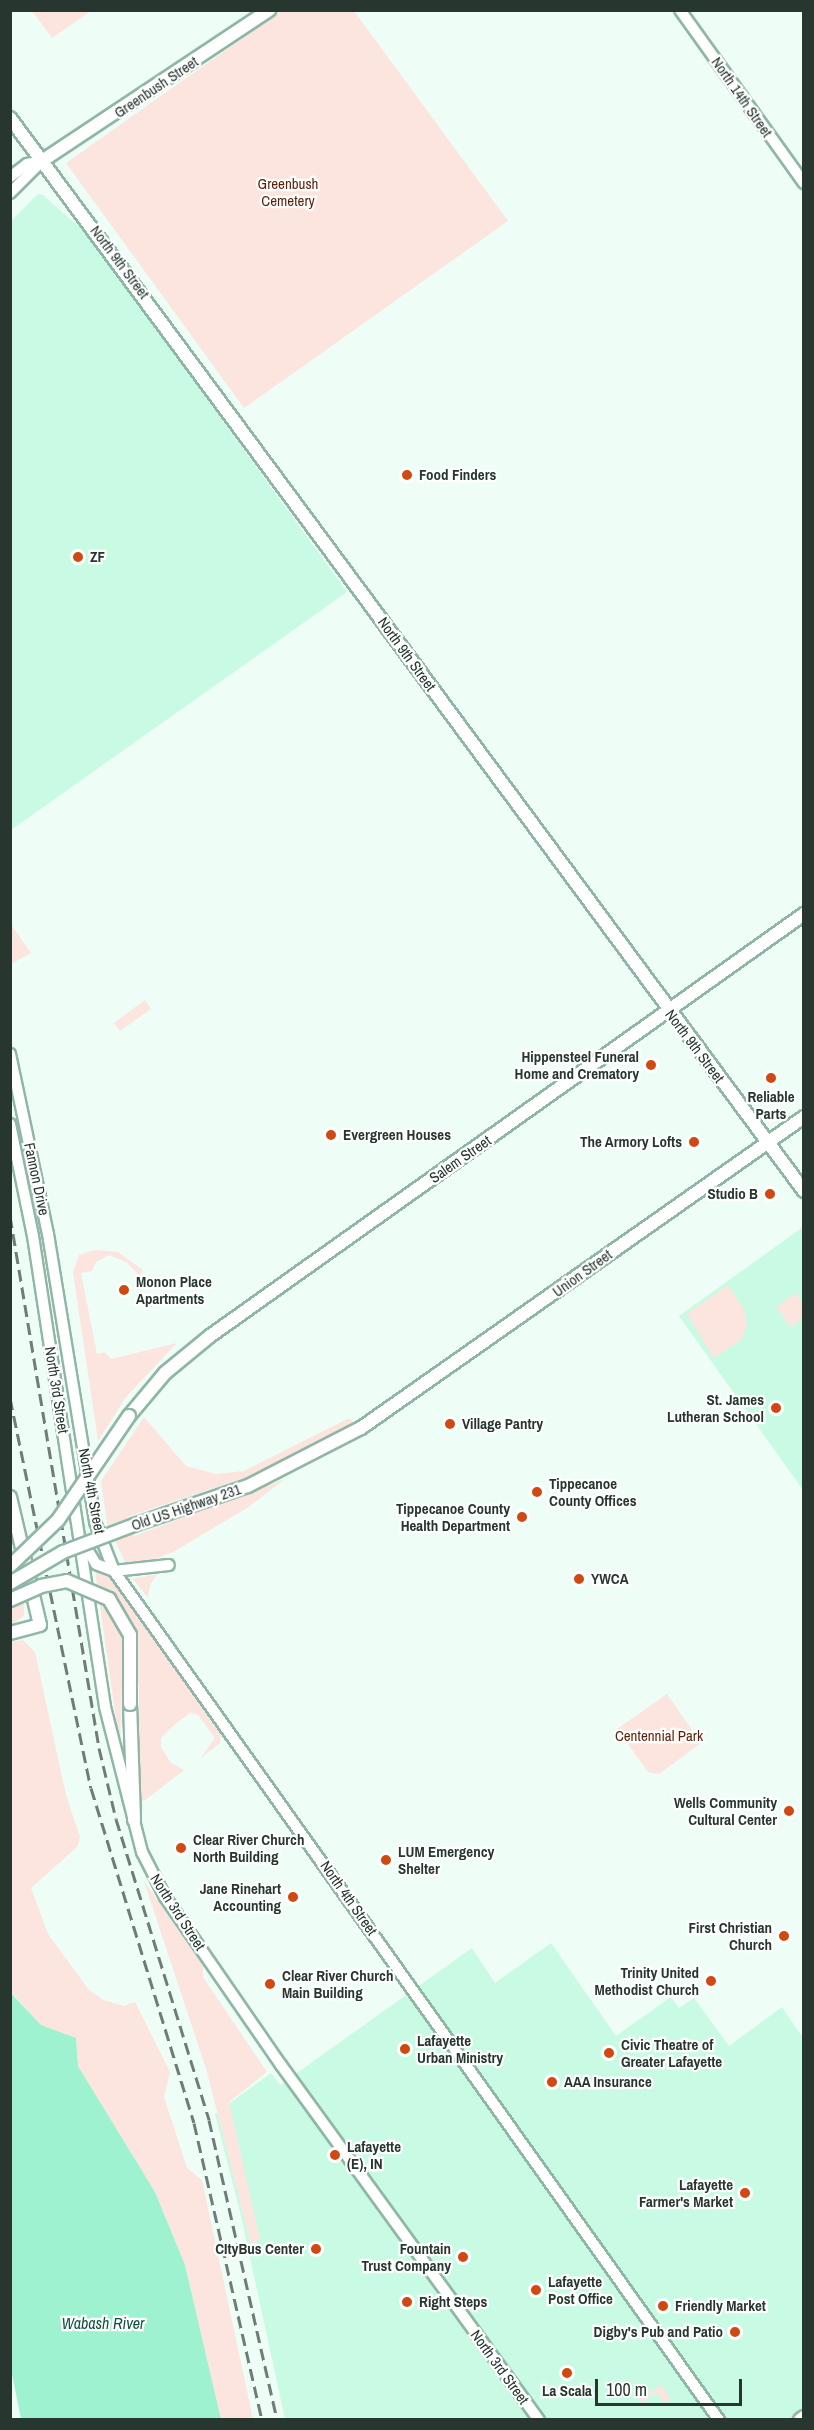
<!DOCTYPE html>
<html>
<head>
<meta charset="utf-8">
<style>
	body { margin:0 }
	#map { position:relative; width:814px; height:2430px; overflow:hidden; background:#eefdf6; font-family:"Archivo Narrow",sans-serif }
	div>[style] { position:absolute }
	.built>* { inset:0; background:#c9fae4 }
	.green>* { inset:0; background:#fbe5de }
	.water>* { inset:0; background:#9ff2cf }
	.roads { filter:drop-shadow(2px 0 #90b7a5) drop-shadow(-2px 0 #90b7a5) drop-shadow(0 2px #90b7a5) drop-shadow(0 -2px #90b7a5) }
	.minor>* { height:10px; margin:-5px; padding:0 5px; transform-origin:5px; border-radius:5px; background:#fff }
	.major>* { height:12px; margin:-6px; padding:0 6px; transform-origin:6px; border-radius:6px; background:#fff }
	.rail>* { height:3px; margin-top:-1.5px; transform-origin:0; background:repeating-linear-gradient(90deg,#6e7d76 0 12px,transparent 0 18px) }
	.bridges { filter:drop-shadow(2px 0 #90b7a5) drop-shadow(-2px 0 #90b7a5) drop-shadow(0 2px #90b7a5) drop-shadow(0 -2px #90b7a5) }
	.major-bridge>* { height:12px; margin:-6px; padding:0 6px; transform-origin:6px; border-radius:6px; background:#fff }
	.dots>* { width:16px; height:16px; translate:-50% -50%; box-sizing:border-box; border:3px solid #fff; border-radius:50% }
	span { translate:-50% -50%; white-space:nowrap; text-align:center; line-height:1.15; -webkit-text-stroke:4.5px #fff; paint-order:stroke }
	.street-label { font-size:15px; color:#273730 }
	.park-label { font-size:15px; color:#5e1e05 }
	.poi-label { font-size:15px; color:#273730; font-weight:700 }
	.left { translate:0 -50%; text-align:left }
	.right { translate:-100% -50%; text-align:right }
	.water-label { font-size:16px; color:#0f523c; font-style:italic }
	.frame { position:absolute; inset:0; border:12px solid #273730; pointer-events:none }
	.scale { position:absolute; left:595px; top:2379px; width:147px; height:27px; box-sizing:border-box; border:3px solid #273730; border-top:0; padding-left:8px; font-size:18px; line-height:21px; white-space:nowrap; color:#273730; -webkit-text-stroke:4px #fff; paint-order:stroke }
</style>
</head>
<body>
<div id="map">
	<div class="built">
		<i style="clip-path:polygon(38px 194px,43px 195px,87px 234px,347px 592px,11px 830px,10px 222px)"></i>
		<i style="clip-path:polygon(803px 1227px,803px 1490px,679px 1316px)"></i>
		<i style="clip-path:polygon(551px 1943px,616px 2036px,671px 1997px,679px 2008px,694px 1998px,729px 2046px,782px 2007px,803px 2038px,803px 2419px,285px 2419px,241px 2216px,215px 2114px,271px 2073px,280px 2085px,472px 1948px,495px 1983px)"></i>
	</div>
	<div class="green">
		<i style="clip-path:polygon(32px 11px,91px 11px,52px 38px)"></i>
		<i style="clip-path:polygon(281px 11px,354px 11px,508px 221px,244px 408px,66px 163px)"></i>
		<i style="clip-path:polygon(10px 923px,31px 953px,11px 964px,10px 964px)"></i>
		<i style="clip-path:polygon(145px 1000px,151px 1009px,120px 1031px,114px 1023px)"></i>
		<i style="clip-path:polygon(95px 1250px,118px 1252px,143px 1270px,140px 1276px,126px 1262px,109px 1255px,96px 1262px,92px 1271px,81px 1273px,97px 1354px,105px 1352px,111px 1359px,177px 1343px,126px 1397px,98px 1441px,73px 1272px,79px 1255px)"></i>
		<i style="clip-path:polygon(728px 1285px,745px 1311px,747px 1325px,742px 1339px,714px 1358px,687px 1314px)"></i>
		<i style="clip-path:polygon(796px 1293px,803px 1304px,803px 1318px,790px 1327px,776px 1307px)"></i>
		<i style="clip-path:polygon(144px 1417px,186px 1466px,216px 1474px,244px 1471px,349px 1418px,353px 1422px,314px 1446px,247px 1477px,127px 1517px,134px 1536px,285px 1479px,247px 1508px,173px 1552px,150px 1561px,126px 1564px,107px 1523px,101px 1481px)"></i>
		<i style="clip-path:polygon(95px 1571px,110px 1578px,221px 1735px,220px 1743px,201px 1758px,215px 1738px,198px 1715px,190px 1713px,174px 1725px,161px 1738px,161px 1747px,171px 1763px,184px 1770px,144px 1801px,139px 1801px,139px 1682px,122px 1683px,120px 1747px)"></i>
		<i style="clip-path:polygon(157px 1574px,150px 1585px,148px 1598px,133px 1579px)"></i>
		<i style="clip-path:polygon(24px 1601px,24px 1616px,11px 1625px,11px 1608px)"></i>
		<i style="clip-path:polygon(23px 1640px,35px 1652px,66px 1795px,80px 1837px,78px 1846px,31px 1888px,48px 1934px,89px 1990px,103px 2000px,124px 2006px,135px 2002px,170px 2072px,164px 2097px,187px 2168px,202px 2180px,253px 2419px,221px 2419px,185px 2265px,155px 2192px,78px 2066px,76px 2038px,41px 2025px,11px 1992px,10px 1642px)"></i>
		<i style="clip-path:polygon(667px 1694px,701px 1743px,659px 1774px,648px 1772px,617px 1729px)"></i>
		<i style="clip-path:polygon(144px 1881px,203px 1966px,203px 1977px,267px 2072px,229px 2102px,260px 2239px,251px 2245px,207px 2072px)"></i>
		<i style="clip-path:polygon(661px 2385px,671px 2399px,665px 2403px,656px 2392px,644px 2401px,647px 2409px,636px 2395px,645px 2389px,649px 2393px)"></i>
	</div>
	<div class="water">
		<i style="clip-path:polygon(10px 1992px,41px 2025px,76px 2038px,78px 2066px,155px 2192px,185px 2265px,221px 2419px,21px 2419px,10px 2364px)"></i>
	</div>
	<div class="roads">
		<div class="minor">
			<i style="left:680px;top:10px;width:213px;rotate:54.4deg"></i>
			<i style="left:10px;top:177px;width:21px;rotate:-37deg"></i>
			<i style="left:27px;top:164px;width:15px;rotate:-11deg"></i>
			<i style="left:10px;top:193px;width:45px;rotate:-45deg"></i>
			<i style="left:10px;top:1054px;width:184px;rotate:78.1deg"></i>
			<i style="left:48px;top:1234px;width:292px;rotate:80.7deg"></i>
			<i style="left:95px;top:1522px;width:53px;rotate:68.8deg"></i>
			<i style="left:114px;top:1571px;width:1043px;rotate:54.53deg"></i>
			<i style="left:10px;top:1124px;width:114px;rotate:78.4deg"></i>
			<i style="left:33px;top:1236px;width:476px;rotate:81.3deg"></i>
			<i style="left:105px;top:1707px;width:150px;rotate:75.7deg"></i>
			<i style="left:142px;top:1852px;width:51px;rotate:62.9deg"></i>
			<i style="left:165px;top:1897px;width:204px;rotate:55.4deg"></i>
			<i style="left:281px;top:2065px;width:439px;rotate:54deg"></i>
			<i style="left:84px;top:1544px;width:23px;rotate:59deg"></i>
			<i style="left:96px;top:1564px;width:19px;rotate:21deg"></i>
			<i style="left:114px;top:1571px;width:55px;rotate:-6.2deg"></i>
		</div>
		<div class="major">
			<i style="left:10px;top:118px;width:1335px;rotate:53.5deg"></i>
			<i style="left:42px;top:161px;width:273px;rotate:-33.6deg"></i>
			<i style="left:129px;top:1416px;width:56px;rotate:-50.1deg"></i>
			<i style="left:165px;top:1373px;width:58px;rotate:-39.4deg"></i>
			<i style="left:210px;top:1336px;width:729px;rotate:-35.39deg"></i>
			<i style="left:10px;top:1497px;width:131px;rotate:76.8deg"></i>
			<i style="left:40px;top:1625px;width:31px;rotate:165deg"></i>
			<i style="left:134px;top:1525px;width:120px;rotate:-18.9deg"></i>
			<i style="left:248px;top:1486px;width:127px;rotate:-27.2deg"></i>
			<i style="left:361px;top:1428px;width:541px;rotate:-35.07deg"></i>
			<i style="left:130px;top:1704px;width:116px;rotate:88deg"></i>
			<i style="left:800px;top:2420px;width:5px;rotate:-37deg"></i>
		</div>
	</div>
	<div class="rail">
		<i style="left:10px;top:1216px;width:539px;rotate:80.5deg"></i>
		<i style="left:99px;top:1748px;width:73px;rotate:76.5deg"></i>
		<i style="left:116px;top:1819px;width:315px;rotate:72.8deg"></i>
		<i style="left:209px;top:2120px;width:308px;rotate:77.2deg"></i>
		<i style="left:10px;top:1398px;width:398px;rotate:78.3deg"></i>
		<i style="left:91px;top:1788px;width:350px;rotate:72.9deg"></i>
		<i style="left:194px;top:2123px;width:305px;rotate:77.1deg"></i>
	</div>
	<div class="bridges">
		<div class="major-bridge">
			<i style="left:10px;top:1566px;width:66px;rotate:-43.8deg"></i>
			<i style="left:58px;top:1520px;width:126px;rotate:-55.7deg"></i>
			<i style="left:10px;top:1583px;width:61px;rotate:-30.3deg"></i>
			<i style="left:63px;top:1552px;width:76px;rotate:-20.8deg"></i>
			<i style="left:10px;top:1600px;width:34px;rotate:-24deg"></i>
			<i style="left:41px;top:1586px;width:26px;rotate:-11deg"></i>
			<i style="left:67px;top:1581px;width:46px;rotate:23.2deg"></i>
			<i style="left:109px;top:1599px;width:42px;rotate:59.7deg"></i>
			<i style="left:130px;top:1635px;width:69px;rotate:90deg"></i>
		</div>
	</div>
	<div class="dots">
		<i style="left:407px;top:475px;background:#d04911"></i>
		<i style="left:78px;top:557px;background:#d04911"></i>
		<i style="left:651px;top:1065px;background:#d04911"></i>
		<i style="left:771px;top:1078px;background:#d04911"></i>
		<i style="left:331px;top:1135px;background:#d04911"></i>
		<i style="left:694px;top:1142px;background:#d04911"></i>
		<i style="left:770px;top:1194px;background:#d04911"></i>
		<i style="left:124px;top:1290px;background:#d04911"></i>
		<i style="left:776px;top:1408px;background:#d04911"></i>
		<i style="left:450px;top:1424px;background:#d04911"></i>
		<i style="left:537px;top:1492px;background:#d04911"></i>
		<i style="left:522px;top:1517px;background:#d04911"></i>
		<i style="left:579px;top:1579px;background:#d04911"></i>
		<i style="left:789px;top:1811px;background:#d04911"></i>
		<i style="left:181px;top:1848px;background:#d04911"></i>
		<i style="left:386px;top:1860px;background:#d04911"></i>
		<i style="left:293px;top:1897px;background:#d04911"></i>
		<i style="left:784px;top:1936px;background:#d04911"></i>
		<i style="left:711px;top:1981px;background:#d04911"></i>
		<i style="left:270px;top:1984px;background:#d04911"></i>
		<i style="left:405px;top:2049px;background:#d04911"></i>
		<i style="left:609px;top:2053px;background:#d04911"></i>
		<i style="left:552px;top:2082px;background:#d04911"></i>
		<i style="left:335px;top:2155px;background:#d04911"></i>
		<i style="left:745px;top:2193px;background:#d04911"></i>
		<i style="left:316px;top:2249px;background:#d04911"></i>
		<i style="left:463px;top:2257px;background:#d04911"></i>
		<i style="left:536px;top:2290px;background:#d04911"></i>
		<i style="left:407px;top:2302px;background:#d04911"></i>
		<i style="left:663px;top:2306px;background:#d04911"></i>
		<i style="left:735px;top:2332px;background:#d04911"></i>
		<i style="left:567px;top:2373px;background:#d04911"></i>
	</div>
	<div class="street-label">
		<span style="left:156px;top:87px;rotate:-34deg">Greenbush Street</span>
		<span style="left:742px;top:97px;rotate:55deg">North 14th Street</span>
		<span style="left:120px;top:262px;rotate:53deg">North 9th Street</span>
		<span style="left:407px;top:654px;rotate:54deg">North 9th Street</span>
		<span style="left:695px;top:1046px;rotate:53deg">North 9th Street</span>
		<span style="left:460px;top:1159px;rotate:-35deg">Salem Street</span>
		<span style="left:37px;top:1179px;rotate:78deg">Fannon Drive</span>
		<span style="left:582px;top:1273px;rotate:-36deg">Union Street</span>
		<span style="left:57px;top:1390px;rotate:81deg">North 3rd Street</span>
		<span style="left:92px;top:1491px;rotate:79deg">North 4th Street</span>
		<span style="left:186px;top:1507px;rotate:-19deg">Old US Highway 231</span>
		<span style="left:349px;top:1898px;rotate:55deg">North 4th Street</span>
		<span style="left:178px;top:1912px;rotate:57deg">North 3rd Street</span>
		<span style="left:500px;top:2367px;rotate:54deg">North 3rd Street</span>
	</div>
	<div class="park-label">
		<span style="left:288px;top:192px">Greenbush<br>Cemetery</span>
		<span style="left:659px;top:1736px">Centennial Park</span>
	</div>
	<div class="poi-label">
		<span class="left" style="left:419px;top:475px">Food Finders</span>
		<span class="left" style="left:90px;top:557px">ZF</span>
		<span class="right" style="left:639px;top:1065px">Hippensteel Funeral<br>Home and Crematory</span>
		<span style="left:771px;top:1105px">Reliable<br>Parts</span>
		<span class="left" style="left:343px;top:1135px">Evergreen Houses</span>
		<span class="right" style="left:682px;top:1142px">The Armory Lofts</span>
		<span class="right" style="left:758px;top:1194px">Studio B</span>
		<span class="left" style="left:136px;top:1290px">Monon Place<br>Apartments</span>
		<span class="right" style="left:764px;top:1408px">St. James<br>Lutheran School</span>
		<span class="left" style="left:462px;top:1424px">Village Pantry</span>
		<span class="left" style="left:549px;top:1492px">Tippecanoe<br>County Offices</span>
		<span class="right" style="left:510px;top:1517px">Tippecanoe County<br>Health Department</span>
		<span class="left" style="left:591px;top:1579px">YWCA</span>
		<span class="right" style="left:777px;top:1811px">Wells Community<br>Cultural Center</span>
		<span class="left" style="left:193px;top:1848px">Clear River Church<br>North Building</span>
		<span class="left" style="left:398px;top:1860px">LUM Emergency<br>Shelter</span>
		<span class="right" style="left:281px;top:1897px">Jane Rinehart<br>Accounting</span>
		<span class="right" style="left:772px;top:1936px">First Christian<br>Church</span>
		<span class="right" style="left:699px;top:1981px">Trinity United<br>Methodist Church</span>
		<span class="left" style="left:282px;top:1984px">Clear River Church<br>Main Building</span>
		<span class="left" style="left:417px;top:2049px">Lafayette<br>Urban Ministry</span>
		<span class="left" style="left:621px;top:2053px">Civic Theatre of<br>Greater Lafayette</span>
		<span class="left" style="left:564px;top:2082px">AAA Insurance</span>
		<span class="left" style="left:347px;top:2155px">Lafayette<br>(E), IN</span>
		<span class="right" style="left:733px;top:2193px">Lafayette<br>Farmer's Market</span>
		<span class="right" style="left:451px;top:2257px">Fountain<br>Trust Company</span>
		<span class="right" style="left:304px;top:2249px">CItyBus Center</span>
		<span class="left" style="left:548px;top:2290px">Lafayette<br>Post Office</span>
		<span class="left" style="left:419px;top:2302px">Right Steps</span>
		<span class="left" style="left:675px;top:2306px">Friendly Market</span>
		<span class="right" style="left:723px;top:2332px">Digby's Pub and Patio</span>
		<span style="left:567px;top:2391px">La Scala</span>
	</div>
	<div class="water-label">
		<span style="left:103px;top:2323px">Wabash River</span>
	</div>
	<div class="frame"></div>
	<div class="scale">100 m</div>
</div>
</body>
</html>
